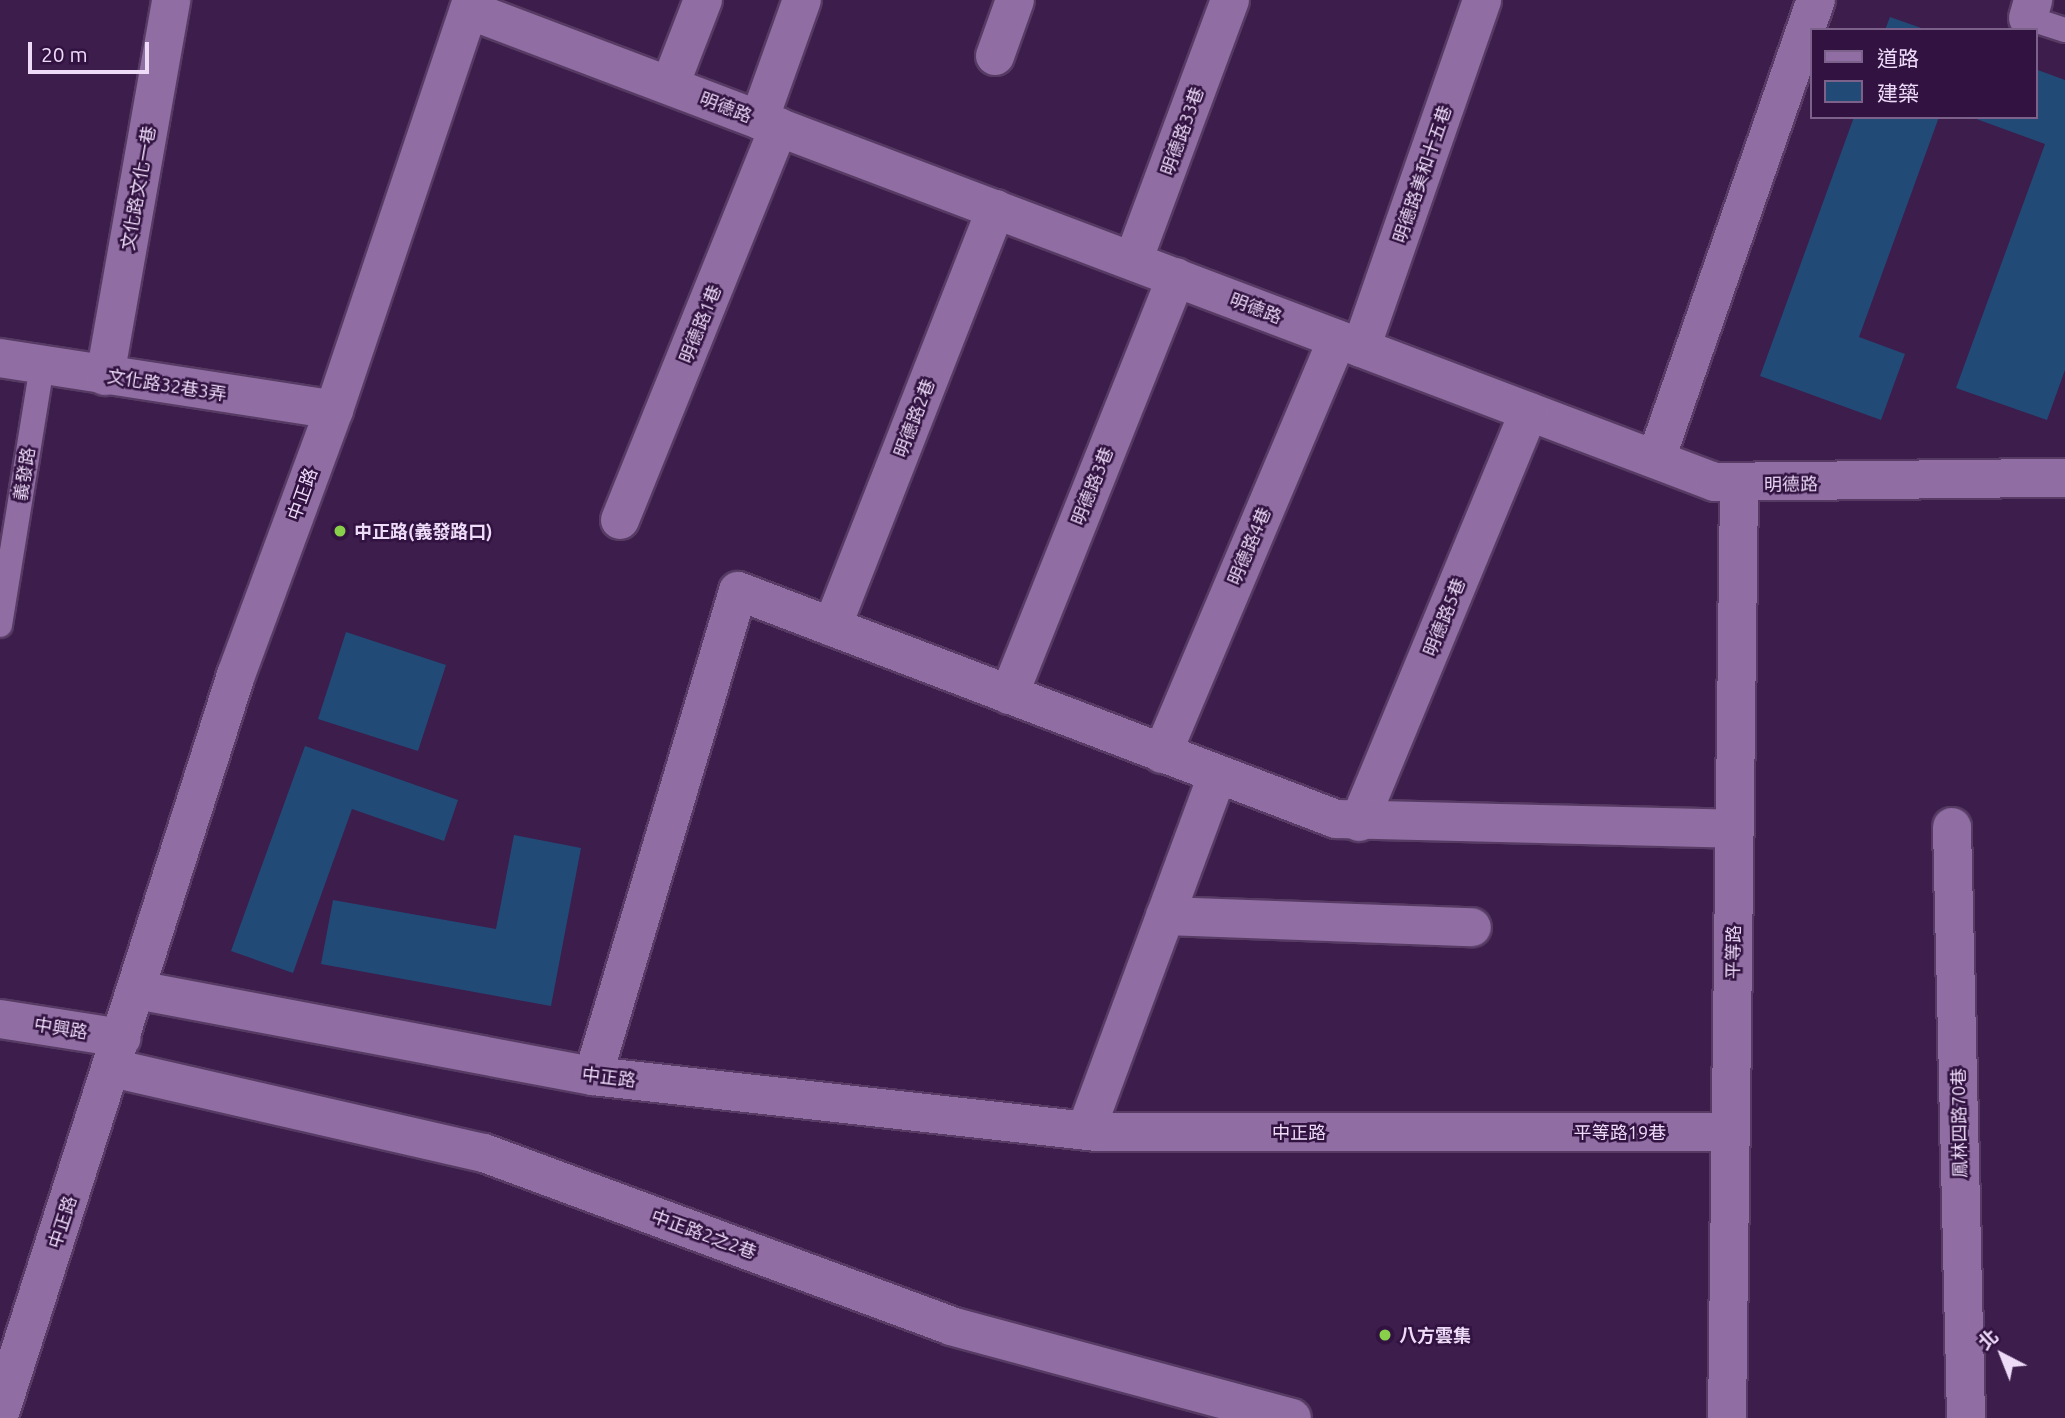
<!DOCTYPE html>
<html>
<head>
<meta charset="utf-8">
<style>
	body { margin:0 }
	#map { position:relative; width:2065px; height:1418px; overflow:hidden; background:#3c1d4b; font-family:Ubuntu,"Noto Sans TC",sans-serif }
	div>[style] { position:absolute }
	.building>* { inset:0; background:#224a76 }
	.roads { filter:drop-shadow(2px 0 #573b64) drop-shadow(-2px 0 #573b64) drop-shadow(0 2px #573b64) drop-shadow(0 -2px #573b64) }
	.lane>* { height:24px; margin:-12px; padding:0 12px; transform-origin:12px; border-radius:12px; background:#906ea3 }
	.street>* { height:38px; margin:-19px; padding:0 19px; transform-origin:19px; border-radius:19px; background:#906ea3 }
	.dots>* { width:19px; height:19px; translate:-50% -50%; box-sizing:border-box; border:4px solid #311240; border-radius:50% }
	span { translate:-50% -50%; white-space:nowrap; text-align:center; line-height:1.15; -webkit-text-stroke:5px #311240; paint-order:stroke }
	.street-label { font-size:18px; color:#eddbf8 }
	.poi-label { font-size:18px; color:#eddbf8; font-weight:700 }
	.left { translate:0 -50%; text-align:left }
	.legend { position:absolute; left:1810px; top:28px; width:228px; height:91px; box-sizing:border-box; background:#311240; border:2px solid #7c628a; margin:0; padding:9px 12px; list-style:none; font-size:21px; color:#eddbf8 }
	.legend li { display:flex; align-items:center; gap:14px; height:35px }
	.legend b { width:35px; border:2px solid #7c628a }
	.north { position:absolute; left:1967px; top:1320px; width:70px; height:70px; -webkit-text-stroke:5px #311240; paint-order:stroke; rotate:318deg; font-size:19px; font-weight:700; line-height:28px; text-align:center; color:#eddbf8 }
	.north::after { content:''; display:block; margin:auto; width:24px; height:32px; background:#eddbf8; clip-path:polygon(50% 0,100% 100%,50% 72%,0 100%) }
	.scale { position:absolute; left:28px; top:42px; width:121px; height:32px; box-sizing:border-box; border:4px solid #eddbf8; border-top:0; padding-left:9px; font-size:21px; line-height:24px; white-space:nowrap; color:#eddbf8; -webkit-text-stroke:5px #311240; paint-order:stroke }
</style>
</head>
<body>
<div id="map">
	<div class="building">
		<i style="clip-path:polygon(1890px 17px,1924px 29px,1924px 30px,1885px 30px)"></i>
		<i style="clip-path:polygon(2035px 69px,2065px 80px,2065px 370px,2047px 420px,1956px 388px,2045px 144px,1971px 117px,2035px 117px)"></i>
		<i style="clip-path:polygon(1854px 117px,1939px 117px,1859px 337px,1905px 354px,1881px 420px,1760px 376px)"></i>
		<i style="clip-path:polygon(346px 632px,446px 665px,418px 751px,318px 719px)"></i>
		<i style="clip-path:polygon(305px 746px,458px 800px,444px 841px,352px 809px,293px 973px,231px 951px)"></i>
		<i style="clip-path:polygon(514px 835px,581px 848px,551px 1006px,321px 964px,333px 900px,496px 929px)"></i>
	</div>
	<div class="roads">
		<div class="lane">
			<i style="left:2028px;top:18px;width:39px;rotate:18deg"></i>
			<i style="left:0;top:625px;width:262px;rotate:-80.8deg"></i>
		</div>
		<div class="street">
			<i style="left:469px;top:10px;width:1332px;rotate:20.75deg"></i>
			<i style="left:1715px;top:482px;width:350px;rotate:-0.7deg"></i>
			<i style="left:2028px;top:18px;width:19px;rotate:-74deg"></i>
			<i style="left:995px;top:56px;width:59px;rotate:-70.3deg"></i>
			<i style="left:670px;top:85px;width:91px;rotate:-68.8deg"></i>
			<i style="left:759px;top:120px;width:127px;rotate:-70.3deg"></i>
			<i style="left:1133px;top:261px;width:278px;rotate:-69.6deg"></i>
			<i style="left:1361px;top:348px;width:368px;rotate:-70.8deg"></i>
			<i style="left:0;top:358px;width:338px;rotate:8.8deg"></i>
			<i style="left:105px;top:376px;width:382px;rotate:-80deg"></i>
			<i style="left:1656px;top:459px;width:486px;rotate:-70.8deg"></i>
			<i style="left:620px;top:520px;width:424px;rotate:-68deg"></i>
			<i style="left:832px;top:627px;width:449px;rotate:-68.6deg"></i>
			<i style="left:1009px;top:695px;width:450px;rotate:-68.2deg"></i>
			<i style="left:1162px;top:754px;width:450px;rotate:-67.1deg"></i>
			<i style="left:1359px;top:822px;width:444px;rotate:-67.5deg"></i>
			<i style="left:1952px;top:827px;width:591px;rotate:88.64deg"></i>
			<i style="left:1165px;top:916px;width:307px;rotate:2.1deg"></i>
			<i style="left:137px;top:990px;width:464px;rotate:10.7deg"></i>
			<i style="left:593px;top:1076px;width:506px;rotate:6.35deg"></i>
			<i style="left:1096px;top:1132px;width:634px"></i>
			<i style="left:0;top:1019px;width:123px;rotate:8.9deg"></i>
			<i style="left:112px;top:1068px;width:382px;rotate:12.9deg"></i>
			<i style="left:484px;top:1153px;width:498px;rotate:20.3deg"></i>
			<i style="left:951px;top:1326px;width:353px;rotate:15.1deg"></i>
			<i style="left:593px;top:1076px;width:506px;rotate:-73.35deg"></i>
			<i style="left:738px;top:591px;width:640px;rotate:20.87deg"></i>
			<i style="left:1336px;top:819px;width:399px;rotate:1.4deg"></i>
			<i style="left:1086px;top:1130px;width:378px;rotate:-69.7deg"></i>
			<i style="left:0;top:1413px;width:775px;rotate:-72.27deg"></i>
			<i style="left:236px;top:675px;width:283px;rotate:-69.7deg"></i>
			<i style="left:334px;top:410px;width:433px;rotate:-71.4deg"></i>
			<i style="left:1727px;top:1418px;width:933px;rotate:-89.26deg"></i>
		</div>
	</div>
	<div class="dots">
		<i style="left:340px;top:531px;background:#88cf4a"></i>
		<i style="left:1385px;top:1335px;background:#88cf4a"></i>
	</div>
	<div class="street-label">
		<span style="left:726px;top:107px;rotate:21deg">明德路</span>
		<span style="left:1182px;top:131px;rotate:-70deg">明德路33巷</span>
		<span style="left:1422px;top:174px;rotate:-71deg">明德路美和十五巷</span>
		<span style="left:138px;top:188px;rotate:-80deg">文化路文化一巷</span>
		<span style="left:1256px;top:308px;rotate:21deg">明德路</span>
		<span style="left:700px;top:324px;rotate:-68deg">明德路1巷</span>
		<span style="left:167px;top:385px;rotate:9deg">文化路32巷3弄</span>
		<span style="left:914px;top:418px;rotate:-69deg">明德路2巷</span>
		<span style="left:24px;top:474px;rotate:-81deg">義發路</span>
		<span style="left:1791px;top:484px;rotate:-1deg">明德路</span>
		<span style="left:1092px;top:486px;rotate:-68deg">明德路3巷</span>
		<span style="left:302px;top:494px;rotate:-70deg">中正路</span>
		<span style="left:1249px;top:546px;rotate:-67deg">明德路4巷</span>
		<span style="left:1444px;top:617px;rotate:-68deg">明德路5巷</span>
		<span style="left:1733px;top:952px;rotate:-89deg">平等路</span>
		<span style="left:61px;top:1028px;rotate:9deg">中興路</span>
		<span style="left:609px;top:1077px;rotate:7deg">中正路</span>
		<span style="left:1959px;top:1123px;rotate:-91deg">鳳林四路70巷</span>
		<span style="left:1299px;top:1132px">中正路</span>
		<span style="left:1620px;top:1132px">平等路19巷</span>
		<span style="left:62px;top:1222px;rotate:-72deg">中正路</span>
		<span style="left:704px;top:1234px;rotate:20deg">中正路2之2巷</span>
	</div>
	<div class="poi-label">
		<span class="left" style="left:354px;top:531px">中正路(義發路口)</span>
		<span class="left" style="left:1399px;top:1335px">八方雲集</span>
	</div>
	<ul class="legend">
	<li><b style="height:9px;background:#906ea3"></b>道路</li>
	<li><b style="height:19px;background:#224a76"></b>建築</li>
	</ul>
	<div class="north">北</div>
	<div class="scale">20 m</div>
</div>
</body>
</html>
